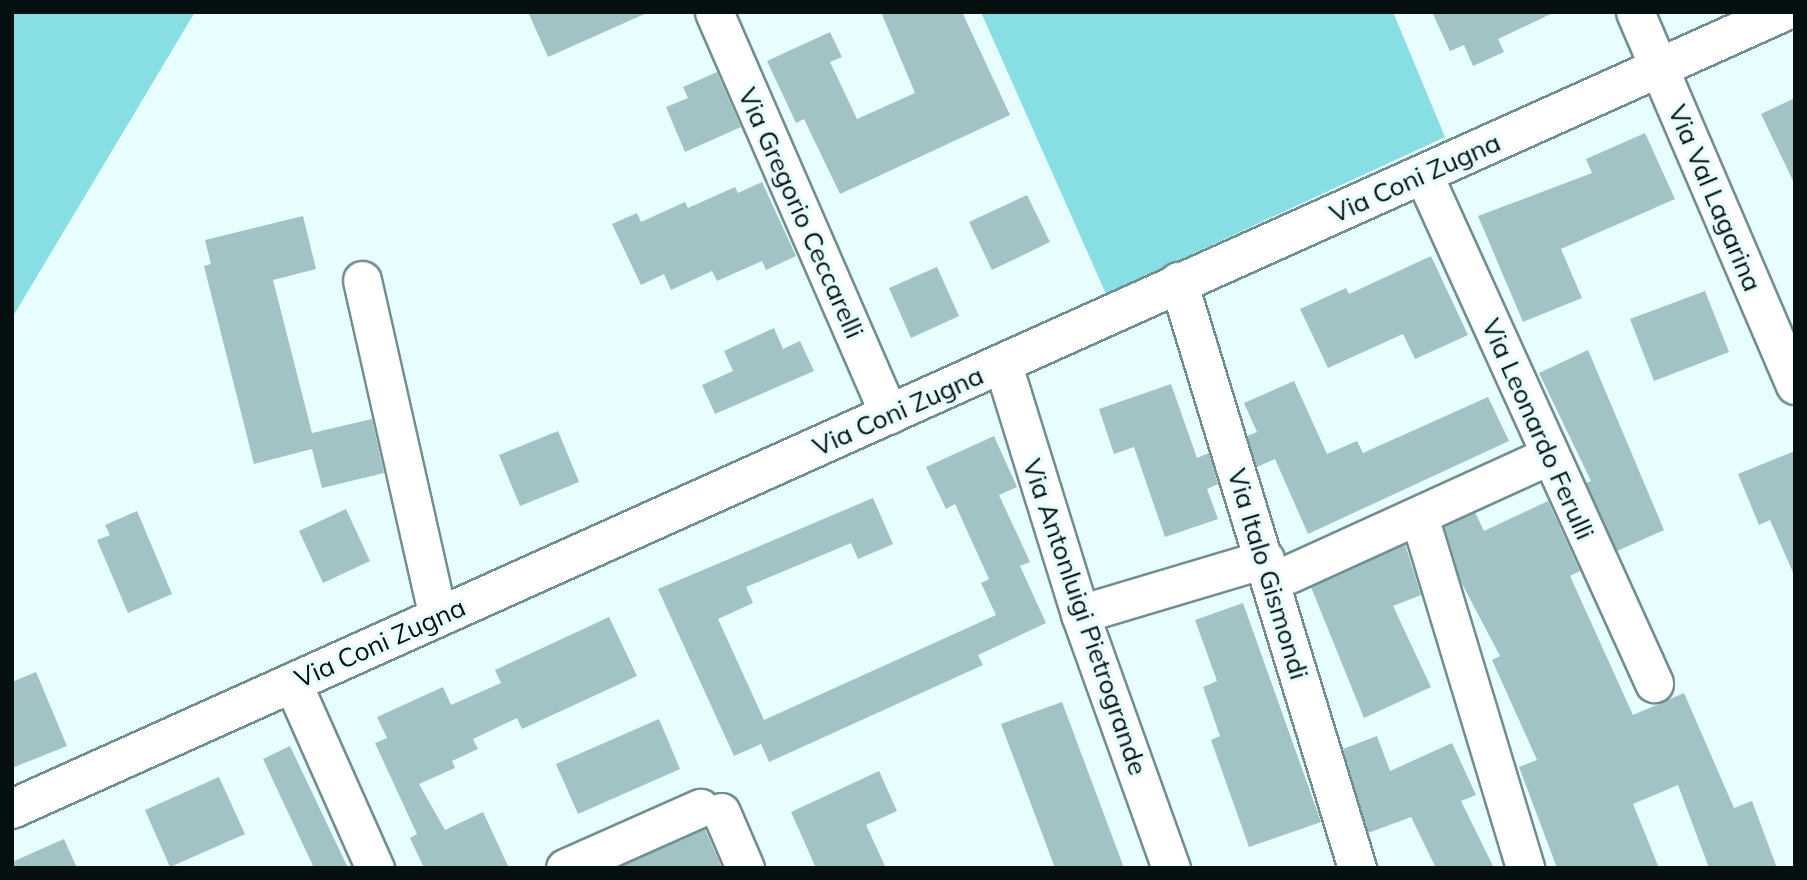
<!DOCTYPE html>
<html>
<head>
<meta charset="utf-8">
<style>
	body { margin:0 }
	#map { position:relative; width:1807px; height:880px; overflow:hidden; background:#e8fdfe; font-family:Mulish,sans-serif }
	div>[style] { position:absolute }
	.green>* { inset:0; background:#87dee3 }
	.building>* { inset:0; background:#a2c3c5 }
	.roads { filter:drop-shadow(2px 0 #708f91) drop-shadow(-2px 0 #708f91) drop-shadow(0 2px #708f91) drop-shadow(0 -2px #708f91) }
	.minor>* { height:37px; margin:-18.5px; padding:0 18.5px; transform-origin:18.5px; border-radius:18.5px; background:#fff }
	.tertiary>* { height:38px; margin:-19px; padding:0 19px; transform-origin:19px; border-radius:19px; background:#fff }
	span { translate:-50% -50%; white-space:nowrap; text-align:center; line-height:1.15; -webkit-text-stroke:7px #e8fdfe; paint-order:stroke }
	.street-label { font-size:26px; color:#040f10 }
	.frame { position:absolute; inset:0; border:14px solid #040f10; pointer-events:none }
</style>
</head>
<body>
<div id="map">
	<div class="green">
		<i style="clip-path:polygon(12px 12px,195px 12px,12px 318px)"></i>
		<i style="clip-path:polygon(981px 12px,1393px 12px,1445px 137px,1106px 294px)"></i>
	</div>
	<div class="building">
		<i style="clip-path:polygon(528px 12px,649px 12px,548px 57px)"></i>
		<i style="clip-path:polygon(881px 12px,962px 12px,1010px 115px,840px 194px,804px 119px,796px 123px,767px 61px,830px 32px,842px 57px,830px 62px,857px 119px,915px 93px)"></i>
		<i style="clip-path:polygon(1432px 12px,1555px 12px,1498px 39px,1504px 52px,1473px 66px,1464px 45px,1450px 51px)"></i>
		<i style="clip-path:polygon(717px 72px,741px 127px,685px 152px,666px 107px,688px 98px,683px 87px)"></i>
		<i style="clip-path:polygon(1795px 98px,1795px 185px,1761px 114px)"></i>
		<i style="clip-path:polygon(1645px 133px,1675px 199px,1561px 249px,1582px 298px,1523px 322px,1478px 216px,1592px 173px,1586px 159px)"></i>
		<i style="clip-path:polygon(762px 182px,796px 256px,766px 270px,762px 261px,717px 281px,712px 271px,671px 290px,664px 274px,641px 285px,612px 224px,637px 213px,641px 222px,685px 202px,688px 208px,735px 187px,738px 193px)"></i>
		<i style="clip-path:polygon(1027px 195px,1050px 242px,992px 270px,969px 222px)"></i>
		<i style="clip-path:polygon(303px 216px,316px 269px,273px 280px,312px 433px,372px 419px,384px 473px,322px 488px,312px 449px,254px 464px,204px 266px,211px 264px,205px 240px)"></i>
		<i style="clip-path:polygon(1431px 256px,1468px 335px,1415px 359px,1403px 334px,1328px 368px,1300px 309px,1346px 288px,1349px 294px)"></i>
		<i style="clip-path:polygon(937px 267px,959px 316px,911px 338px,889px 288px)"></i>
		<i style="clip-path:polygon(1705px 291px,1729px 352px,1654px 381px,1630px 319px)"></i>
		<i style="clip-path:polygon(774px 328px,783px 349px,800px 341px,814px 371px,715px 414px,702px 385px,733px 371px,724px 351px)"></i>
		<i style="clip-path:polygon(1588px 350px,1664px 530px,1617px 551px,1586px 483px,1591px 481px,1539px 373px)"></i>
		<i style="clip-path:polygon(1294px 381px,1327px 454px,1357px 441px,1363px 453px,1488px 397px,1509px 441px,1308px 534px,1275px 459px,1257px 467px,1247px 436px,1257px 432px,1244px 403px)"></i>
		<i style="clip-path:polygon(1171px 384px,1197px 458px,1209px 453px,1218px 484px,1207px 489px,1218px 519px,1165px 537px,1134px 447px,1114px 454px,1099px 409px)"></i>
		<i style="clip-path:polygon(558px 431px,579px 482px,520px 506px,499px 455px)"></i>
		<i style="clip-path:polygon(994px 436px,1017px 487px,999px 495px,1030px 562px,1020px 566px,1046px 623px,978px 655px,983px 665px,769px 762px,761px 744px,734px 756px,658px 589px,873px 498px,893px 544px,858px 559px,851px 543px,746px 587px,753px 603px,718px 619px,764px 720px,996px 615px,981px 583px,989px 579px,955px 504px,946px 509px,926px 467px)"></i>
		<i style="clip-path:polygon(1795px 451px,1795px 577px,1770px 520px,1759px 525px,1738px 474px)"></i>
		<i style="clip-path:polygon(1548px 501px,1580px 571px,1570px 576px,1633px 715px,1684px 693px,1734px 808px,1752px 801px,1777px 868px,1709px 868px,1678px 785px,1633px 804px,1659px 868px,1557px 868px,1519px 767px,1537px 760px,1492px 660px,1500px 656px,1460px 580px,1444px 526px,1475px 512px,1484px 531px)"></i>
		<i style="clip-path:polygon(346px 509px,370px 561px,323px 583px,299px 531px)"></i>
		<i style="clip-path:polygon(137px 511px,172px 594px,128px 613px,97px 540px,110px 535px,105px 525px)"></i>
		<i style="clip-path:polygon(1405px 544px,1421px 595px,1393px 606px,1431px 687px,1364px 718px,1311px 587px)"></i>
		<i style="clip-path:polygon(1243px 603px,1321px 822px,1249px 847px,1211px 740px,1220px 736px,1203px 687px,1217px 681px,1195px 620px)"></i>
		<i style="clip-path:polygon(609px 617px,637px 676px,522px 729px,517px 718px,473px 739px,478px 749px,452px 761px,455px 768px,419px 784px,445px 830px,483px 812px,509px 868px,424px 868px,410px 838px,417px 834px,375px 743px,387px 738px,377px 717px,443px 687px,451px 705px,501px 683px,495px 670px)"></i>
		<i style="clip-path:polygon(36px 672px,67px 746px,12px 768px,12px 682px)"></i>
		<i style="clip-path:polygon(1062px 702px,1124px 868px,1055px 868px,1001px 724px)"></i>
		<i style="clip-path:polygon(659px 719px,680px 769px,578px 814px,556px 764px)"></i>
		<i style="clip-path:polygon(1377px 736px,1390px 771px,1452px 743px,1476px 795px,1461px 801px,1494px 868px,1436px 868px,1411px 817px,1368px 833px,1343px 749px)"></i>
		<i style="clip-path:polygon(290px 746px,348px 868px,314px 868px,263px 759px)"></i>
		<i style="clip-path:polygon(879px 771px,897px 811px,866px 825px,886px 868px,816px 868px,791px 812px)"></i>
		<i style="clip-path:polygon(219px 777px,245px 834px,170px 867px,145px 810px)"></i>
		<i style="clip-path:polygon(705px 829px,722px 868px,617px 868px)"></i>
		<i style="clip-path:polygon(64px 839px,77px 868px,12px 868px,12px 862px)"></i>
	</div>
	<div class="roads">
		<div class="minor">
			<i style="left:714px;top:12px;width:439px;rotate:66.5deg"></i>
			<i style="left:1635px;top:12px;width:406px;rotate:66.8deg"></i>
			<i style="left:1424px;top:176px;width:557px;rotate:65.6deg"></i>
			<i style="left:362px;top:280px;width:345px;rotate:77.3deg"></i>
			<i style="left:1178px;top:281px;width:614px;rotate:73.04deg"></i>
			<i style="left:1003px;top:365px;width:261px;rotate:72.8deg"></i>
			<i style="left:1080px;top:614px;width:270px;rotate:70.3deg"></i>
			<i style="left:1419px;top:516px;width:368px;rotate:73.2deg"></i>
			<i style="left:1289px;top:574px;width:287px;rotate:-24.5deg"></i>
			<i style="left:1080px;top:614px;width:193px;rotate:-16.6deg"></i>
			<i style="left:292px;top:682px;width:204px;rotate:66deg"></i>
			<i style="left:721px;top:812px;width:61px;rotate:66.8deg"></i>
			<i style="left:565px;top:868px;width:148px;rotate:-24deg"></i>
		</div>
		<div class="tertiary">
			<i style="left:12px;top:809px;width:1942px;rotate:-24.23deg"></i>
		</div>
	</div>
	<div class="street-label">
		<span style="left:1415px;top:178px;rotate:-24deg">Via Coni Zugna</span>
		<span style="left:1715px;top:198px;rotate:67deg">Via Val Lagarina</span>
		<span style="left:801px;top:213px;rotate:66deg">Via Gregorio Ceccarelli</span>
		<span style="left:898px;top:411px;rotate:-24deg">Via Coni Zugna</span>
		<span style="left:1538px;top:429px;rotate:66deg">Via Leonardo Ferulli</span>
		<span style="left:1268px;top:574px;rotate:73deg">Via Italo Gismondi</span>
		<span style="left:1085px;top:617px;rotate:71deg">Via Antonluigi Pietrogrande</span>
		<span style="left:380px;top:643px;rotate:-24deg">Via Coni Zugna</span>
	</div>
	<div class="frame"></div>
</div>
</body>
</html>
